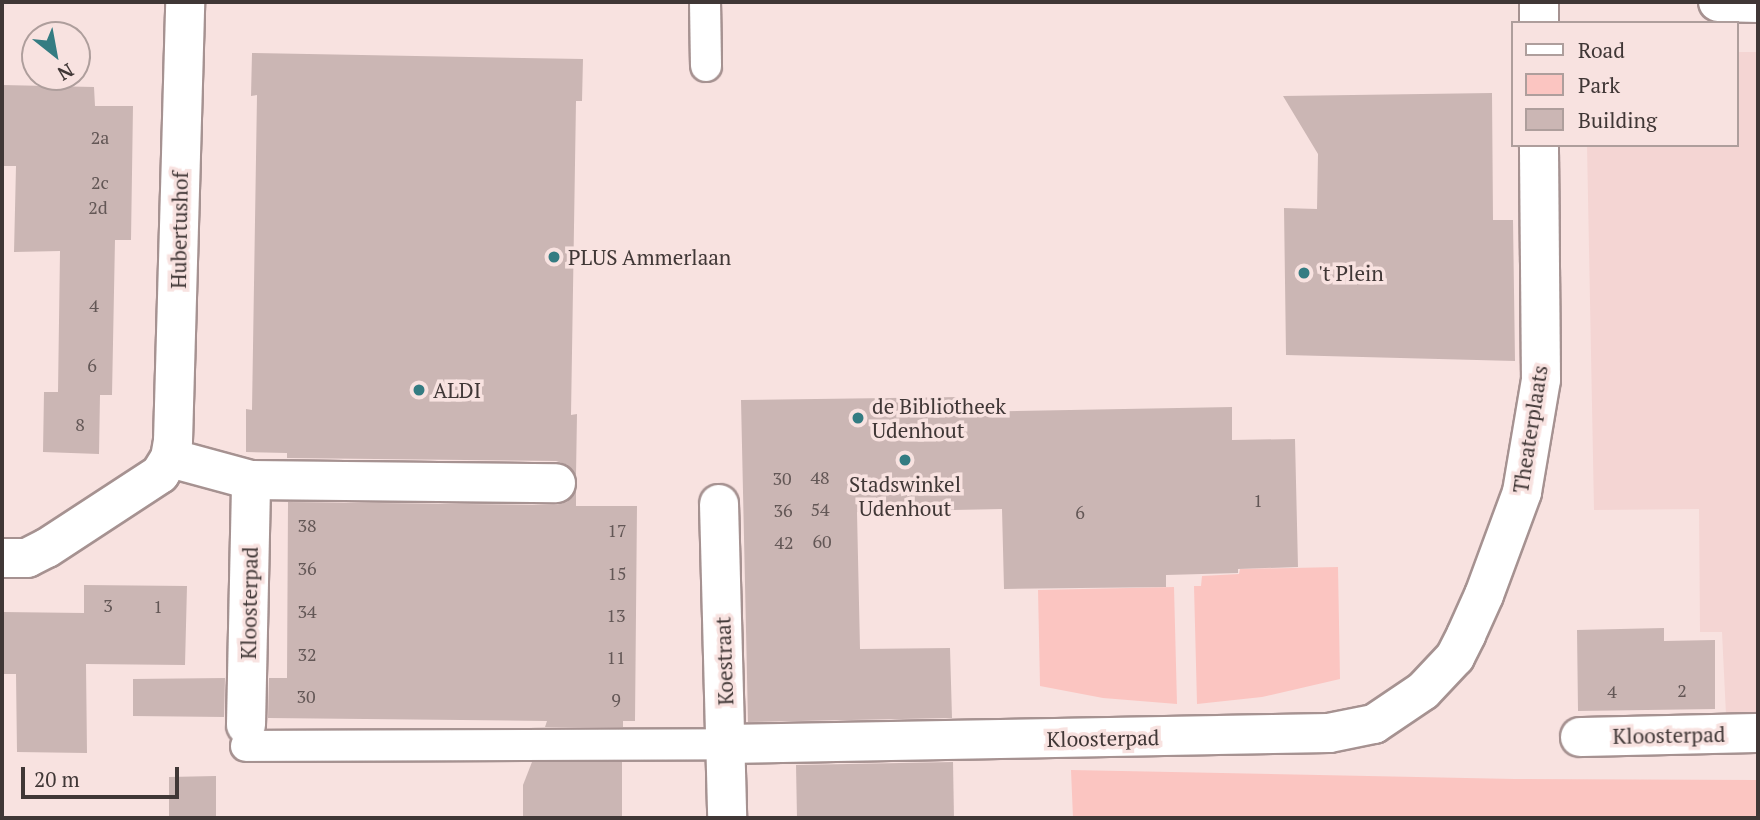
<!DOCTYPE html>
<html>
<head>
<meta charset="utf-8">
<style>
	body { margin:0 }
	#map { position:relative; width:1760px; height:820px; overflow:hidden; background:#f8e2e0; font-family:"PT Serif",serif }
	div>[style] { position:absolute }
	.built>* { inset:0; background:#f4d5d3 }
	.green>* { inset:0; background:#fbc5c1 }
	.building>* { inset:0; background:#cbb6b4 }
	.roads { filter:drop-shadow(2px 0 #a69291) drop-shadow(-2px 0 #a69291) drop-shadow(0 2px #a69291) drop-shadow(0 -2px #a69291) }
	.service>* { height:30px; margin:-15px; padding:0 15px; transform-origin:15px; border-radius:15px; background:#fff }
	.minor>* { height:38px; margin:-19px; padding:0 19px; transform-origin:19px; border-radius:19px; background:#fff }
	.dots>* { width:19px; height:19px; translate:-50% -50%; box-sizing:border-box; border:4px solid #f8e2e0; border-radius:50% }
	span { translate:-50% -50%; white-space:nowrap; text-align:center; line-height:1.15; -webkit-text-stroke:7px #f8e2e0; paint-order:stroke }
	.number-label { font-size:18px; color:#635756 }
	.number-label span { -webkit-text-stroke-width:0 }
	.street-label { font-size:21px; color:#403736 }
	.poi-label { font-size:21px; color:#403736 }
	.left { translate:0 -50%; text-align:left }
	.frame { position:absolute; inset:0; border:4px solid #403736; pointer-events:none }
	.legend { position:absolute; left:1511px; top:21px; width:228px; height:126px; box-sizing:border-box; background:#f8e2e0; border:2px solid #ae9e9c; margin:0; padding:9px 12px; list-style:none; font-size:21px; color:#403736 }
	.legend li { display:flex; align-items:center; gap:14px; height:35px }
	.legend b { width:35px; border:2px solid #ae9e9c }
	.north { position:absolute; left:21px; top:21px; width:70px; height:70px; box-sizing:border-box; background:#f8e2e0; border:2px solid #ae9e9c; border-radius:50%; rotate:149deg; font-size:19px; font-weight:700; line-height:28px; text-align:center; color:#403736 }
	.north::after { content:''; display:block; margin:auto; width:24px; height:32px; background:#347c82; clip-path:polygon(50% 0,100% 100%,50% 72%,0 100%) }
	.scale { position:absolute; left:21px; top:767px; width:158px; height:32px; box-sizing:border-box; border:4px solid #403736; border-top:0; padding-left:9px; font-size:21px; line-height:24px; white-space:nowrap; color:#403736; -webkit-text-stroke:5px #f8e2e0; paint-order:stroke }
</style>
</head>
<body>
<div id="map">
	<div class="built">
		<i style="clip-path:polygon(1737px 52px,1758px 52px,1758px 714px,1726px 715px,1722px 632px,1700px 632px,1699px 509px,1594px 510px,1587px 145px,1737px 145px)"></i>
	</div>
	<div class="green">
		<i style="clip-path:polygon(1338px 567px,1340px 679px,1262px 697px,1197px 704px,1194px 586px,1201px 586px,1202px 576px,1239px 574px,1240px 569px)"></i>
		<i style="clip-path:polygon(1174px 587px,1177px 704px,1103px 698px,1040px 686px,1038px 590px)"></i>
		<i style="clip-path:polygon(1071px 770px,1515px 779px,1758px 780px,1758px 818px,1073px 818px)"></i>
	</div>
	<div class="building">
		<i style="clip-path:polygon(252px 53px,583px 59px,582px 101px,576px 101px,571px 415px,577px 414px,576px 475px,568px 465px,556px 461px,287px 458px,287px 453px,246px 452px,246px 409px,252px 410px,257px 95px,251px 96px)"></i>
		<i style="clip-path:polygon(2px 85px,94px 87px,95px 106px,133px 106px,131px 240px,115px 240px,112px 395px,100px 395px,99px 454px,43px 452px,44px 392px,58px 392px,60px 251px,14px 252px,16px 166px,2px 166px)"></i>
		<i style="clip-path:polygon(1492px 93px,1493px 220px,1513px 220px,1515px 361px,1286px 355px,1284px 208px,1317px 209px,1318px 154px,1283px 96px)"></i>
		<i style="clip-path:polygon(961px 397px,961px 412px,1232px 407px,1232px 440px,1295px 439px,1298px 567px,1238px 569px,1238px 573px,1166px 575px,1166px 587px,1004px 589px,1002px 509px,857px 512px,860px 649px,950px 648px,952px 718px,748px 722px,741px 400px)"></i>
		<i style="clip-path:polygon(576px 491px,576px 506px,637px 506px,635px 721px,623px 721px,623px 727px,545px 727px,547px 721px,268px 718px,269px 678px,287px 678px,288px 502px,556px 505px,567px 502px)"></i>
		<i style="clip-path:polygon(84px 585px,187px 586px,185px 665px,86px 664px,87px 753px,17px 752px,16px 674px,2px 674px,2px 612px,84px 613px)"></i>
		<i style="clip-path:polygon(1664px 628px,1664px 641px,1715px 640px,1715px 709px,1578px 711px,1577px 630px)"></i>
		<i style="clip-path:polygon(225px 678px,224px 717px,133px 716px,133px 679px)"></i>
		<i style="clip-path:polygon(532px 762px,622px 762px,622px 818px,523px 818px,523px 785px)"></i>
		<i style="clip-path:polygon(953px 762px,954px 818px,797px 818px,796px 765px)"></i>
		<i style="clip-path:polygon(216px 776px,216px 818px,169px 818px,169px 777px)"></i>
	</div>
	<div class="roads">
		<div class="service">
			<i style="left:705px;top:2px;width:64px;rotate:89.1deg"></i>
			<i style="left:246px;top:746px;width:481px;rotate:-0.2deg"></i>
		</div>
		<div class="minor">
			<i style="left:1539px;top:2px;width:21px;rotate:90deg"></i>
			<i style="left:1718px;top:2px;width:40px;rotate:1.4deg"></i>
			<i style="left:170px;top:458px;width:84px;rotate:15.2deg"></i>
			<i style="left:251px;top:480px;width:305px;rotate:0.6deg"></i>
			<i style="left:719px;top:504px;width:314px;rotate:88.5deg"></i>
			<i style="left:2px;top:558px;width:25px"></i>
			<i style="left:27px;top:558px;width:22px;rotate:-27deg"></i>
			<i style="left:47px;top:548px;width:135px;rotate:-33.2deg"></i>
			<i style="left:160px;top:474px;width:19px;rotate:-58deg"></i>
			<i style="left:170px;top:458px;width:17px;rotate:-80deg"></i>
			<i style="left:173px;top:441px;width:439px;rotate:-88.4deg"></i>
			<i style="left:246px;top:725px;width:245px;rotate:-88.8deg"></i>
			<i style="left:1580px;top:737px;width:178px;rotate:-1.3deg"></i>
			<i style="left:727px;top:744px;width:602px;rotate:-1.05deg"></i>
			<i style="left:1329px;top:733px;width:46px;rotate:-11.3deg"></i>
			<i style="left:1374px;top:724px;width:59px;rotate:-34deg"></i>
			<i style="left:1423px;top:691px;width:47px;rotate:-46.7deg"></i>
			<i style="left:1455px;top:657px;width:25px;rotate:-63deg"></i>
			<i style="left:1466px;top:635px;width:44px;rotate:-65.8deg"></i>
			<i style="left:1484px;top:595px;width:110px;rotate:-69.7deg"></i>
			<i style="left:1522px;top:492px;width:114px;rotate:-80.4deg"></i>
			<i style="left:1541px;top:380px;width:235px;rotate:-90.5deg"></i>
		</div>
	</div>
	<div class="dots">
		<i style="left:554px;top:257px;background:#347c82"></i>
		<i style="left:1304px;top:273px;background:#347c82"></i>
		<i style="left:419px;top:390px;background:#347c82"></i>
		<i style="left:858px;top:418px;background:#347c82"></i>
		<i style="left:905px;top:460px;background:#347c82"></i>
	</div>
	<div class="number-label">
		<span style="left:100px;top:137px">2a</span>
		<span style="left:100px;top:182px">2c</span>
		<span style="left:98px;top:207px">2d</span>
		<span style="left:94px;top:305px">4</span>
		<span style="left:92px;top:365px">6</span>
		<span style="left:80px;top:424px">8</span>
		<span style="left:820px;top:477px">48</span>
		<span style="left:782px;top:478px">30</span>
		<span style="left:1258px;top:500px">1</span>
		<span style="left:820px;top:509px">54</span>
		<span style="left:783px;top:510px">36</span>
		<span style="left:1080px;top:512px">6</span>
		<span style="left:307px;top:525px">38</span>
		<span style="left:617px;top:530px">17</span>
		<span style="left:822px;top:541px">60</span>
		<span style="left:784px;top:542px">42</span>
		<span style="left:307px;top:568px">36</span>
		<span style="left:617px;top:573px">15</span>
		<span style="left:108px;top:605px">3</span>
		<span style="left:158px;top:606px">1</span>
		<span style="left:307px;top:611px">34</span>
		<span style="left:616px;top:615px">13</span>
		<span style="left:307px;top:654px">32</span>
		<span style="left:616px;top:657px">11</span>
		<span style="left:1682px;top:690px">2</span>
		<span style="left:1612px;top:691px">4</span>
		<span style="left:306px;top:696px">30</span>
		<span style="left:616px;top:699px">9</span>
	</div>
	<div class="street-label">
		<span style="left:179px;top:230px;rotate:-89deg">Hubertushof</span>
		<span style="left:1530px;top:429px;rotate:-81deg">Theaterplaats</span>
		<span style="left:249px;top:603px;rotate:-89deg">Kloosterpad</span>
		<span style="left:724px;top:661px;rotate:-92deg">Koestraat</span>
		<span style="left:1669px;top:735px;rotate:-1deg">Kloosterpad</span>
		<span style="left:1103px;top:738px;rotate:-1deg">Kloosterpad</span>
	</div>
	<div class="poi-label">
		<span class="left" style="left:568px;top:257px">PLUS Ammerlaan</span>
		<span class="left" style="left:1318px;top:273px">'t Plein</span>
		<span class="left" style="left:433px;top:390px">ALDI</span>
		<span class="left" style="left:872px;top:418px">de Bibliotheek<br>Udenhout</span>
		<span style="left:905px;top:496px">Stadswinkel<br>Udenhout</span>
	</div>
	<div class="frame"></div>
	<ul class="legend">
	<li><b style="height:9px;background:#fff"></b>Road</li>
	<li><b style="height:19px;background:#fbc5c1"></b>Park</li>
	<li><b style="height:19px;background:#cbb6b4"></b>Building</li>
	</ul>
	<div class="north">N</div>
	<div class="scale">20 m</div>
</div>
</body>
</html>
